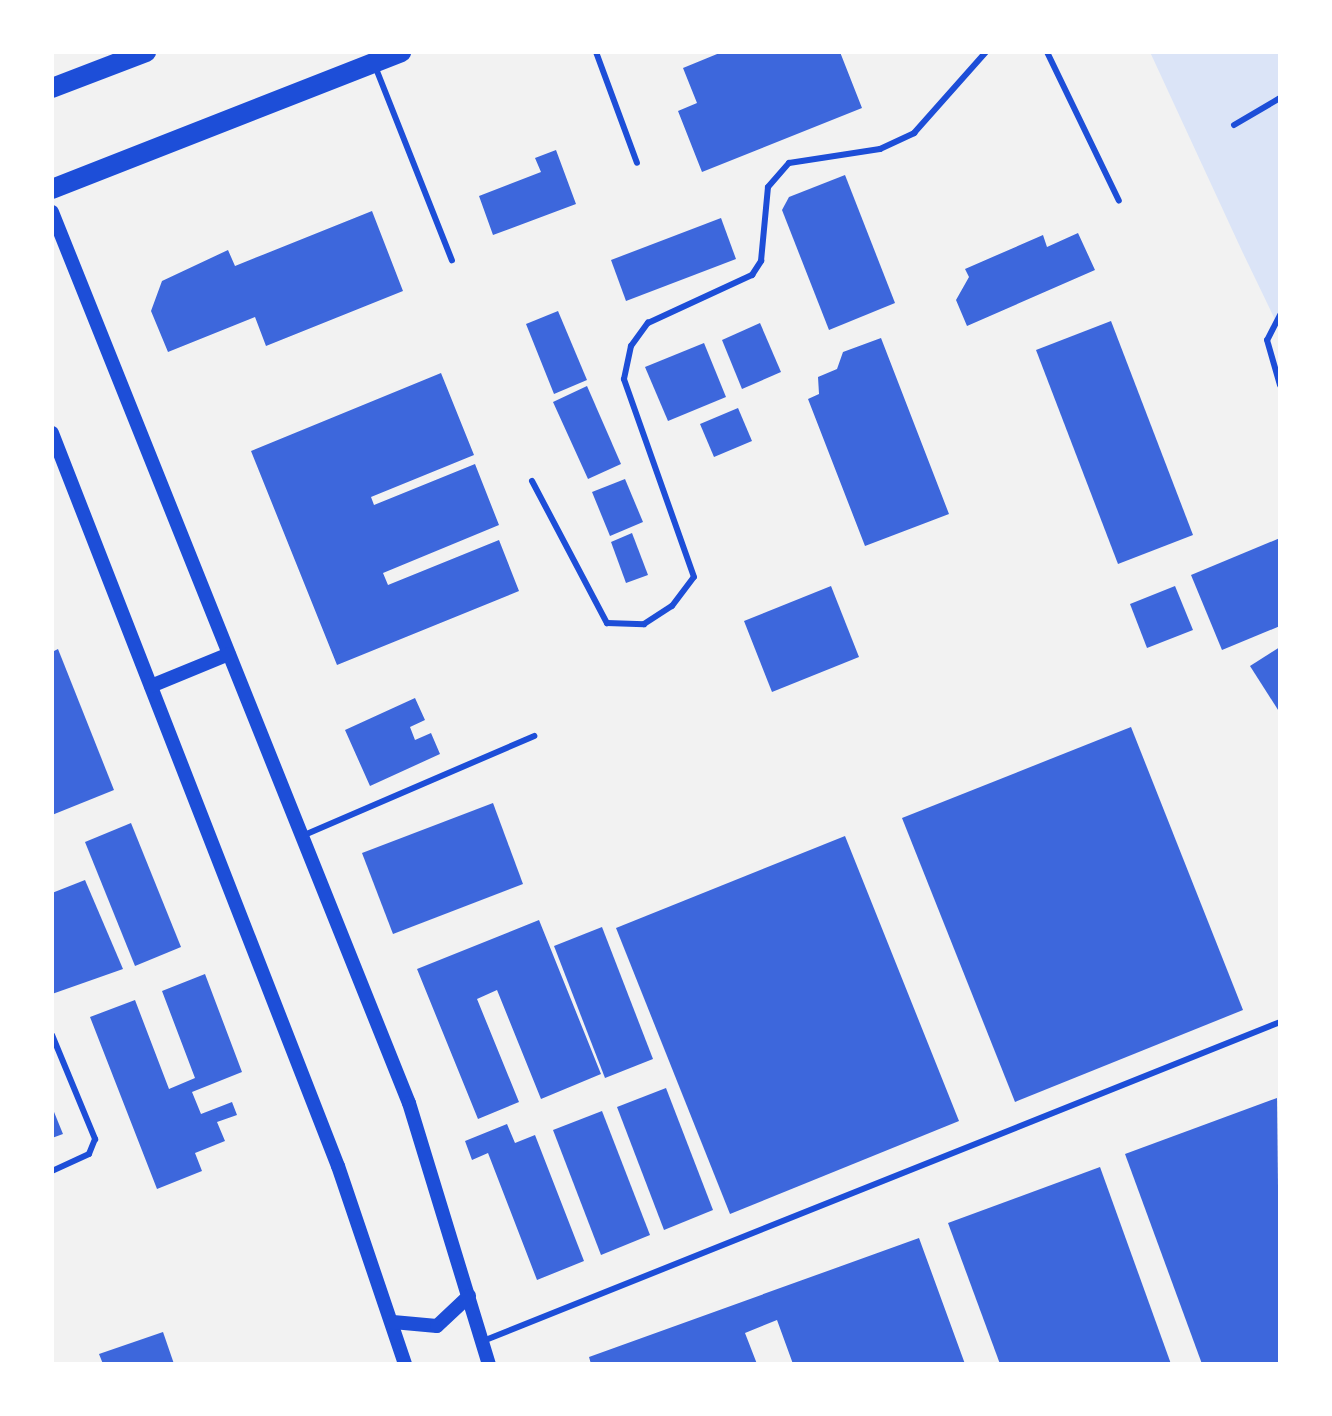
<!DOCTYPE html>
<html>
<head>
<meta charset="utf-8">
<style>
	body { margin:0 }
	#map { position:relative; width:1332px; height:1416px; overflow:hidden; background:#f2f2f2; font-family:Lato,sans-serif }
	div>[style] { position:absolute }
	.green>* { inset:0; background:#dbe4f7 }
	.building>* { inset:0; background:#3d67dc }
	.service>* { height:6px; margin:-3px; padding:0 3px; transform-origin:3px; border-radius:3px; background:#1d4ed8 }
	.tertiary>* { height:14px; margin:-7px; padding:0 7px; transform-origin:7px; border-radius:7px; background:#1d4ed8 }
	.primary>* { height:20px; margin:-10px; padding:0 10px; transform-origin:10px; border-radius:10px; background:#1d4ed8 }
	span { translate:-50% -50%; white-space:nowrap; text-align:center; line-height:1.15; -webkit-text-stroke:6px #fff; paint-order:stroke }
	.frame { position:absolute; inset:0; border:54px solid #fff; pointer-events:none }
</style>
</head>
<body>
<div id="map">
	<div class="green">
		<i style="clip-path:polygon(1150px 52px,1280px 52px,1280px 330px,1242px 251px)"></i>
	</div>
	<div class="building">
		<i style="clip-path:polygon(722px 52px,840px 52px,862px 108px,702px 172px,678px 111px,697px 103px,683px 68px)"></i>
		<i style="clip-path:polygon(556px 150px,576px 204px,493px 235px,479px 196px,541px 172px,535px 158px)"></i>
		<i style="clip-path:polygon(845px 175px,895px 303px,829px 330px,782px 210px,789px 197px)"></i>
		<i style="clip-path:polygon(372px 211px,403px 291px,266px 346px,255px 317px,168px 352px,151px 311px,162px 281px,228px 250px,235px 266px)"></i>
		<i style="clip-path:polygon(721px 218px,736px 259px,626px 301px,611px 260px)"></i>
		<i style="clip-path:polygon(1078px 233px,1095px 270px,967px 326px,956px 300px,969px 277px,965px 269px,1043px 235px,1047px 247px)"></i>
		<i style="clip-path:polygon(558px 311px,587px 380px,554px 394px,526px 324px)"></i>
		<i style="clip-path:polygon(1111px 321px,1193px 535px,1118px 564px,1036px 350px)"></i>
		<i style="clip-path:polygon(760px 323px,781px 372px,742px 389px,722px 340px)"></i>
		<i style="clip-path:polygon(881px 338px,949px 514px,865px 546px,808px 399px,819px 394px,818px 377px,837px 369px,843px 352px)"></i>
		<i style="clip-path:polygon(704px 343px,726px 397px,668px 421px,645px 367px)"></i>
		<i style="clip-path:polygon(441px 373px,474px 455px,371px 497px,374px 505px,475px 464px,499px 525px,383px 573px,388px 585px,499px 540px,519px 591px,337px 665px,251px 451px)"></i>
		<i style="clip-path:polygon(587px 386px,621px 464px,588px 479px,553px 402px)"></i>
		<i style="clip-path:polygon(738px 408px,752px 441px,714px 457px,700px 424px)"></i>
		<i style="clip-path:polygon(625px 479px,643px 522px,610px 536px,592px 492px)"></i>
		<i style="clip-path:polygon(632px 533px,648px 575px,626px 583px,611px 542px)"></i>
		<i style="clip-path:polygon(1280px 538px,1280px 626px,1222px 650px,1191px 575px)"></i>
		<i style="clip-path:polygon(831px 586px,859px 657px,772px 692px,744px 621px)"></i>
		<i style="clip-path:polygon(1175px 586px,1193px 630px,1147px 648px,1130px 604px)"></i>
		<i style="clip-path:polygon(1280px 647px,1280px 713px,1250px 666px)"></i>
		<i style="clip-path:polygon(58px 649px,114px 790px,52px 815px,52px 652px)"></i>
		<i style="clip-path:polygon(415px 698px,425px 720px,410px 727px,415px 740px,431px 733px,440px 754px,370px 786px,345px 730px)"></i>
		<i style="clip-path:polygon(1131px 727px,1243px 1010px,1015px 1102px,902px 818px)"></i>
		<i style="clip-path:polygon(493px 803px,523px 884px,393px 934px,362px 853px)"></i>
		<i style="clip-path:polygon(131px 823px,181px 947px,135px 966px,85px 842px)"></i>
		<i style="clip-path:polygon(845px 836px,959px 1121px,730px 1214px,616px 928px)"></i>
		<i style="clip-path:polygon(85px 880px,123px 969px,52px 994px,52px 893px)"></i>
		<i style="clip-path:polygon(539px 920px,601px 1074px,541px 1099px,497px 990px,477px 999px,519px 1102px,478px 1119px,417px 969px)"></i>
		<i style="clip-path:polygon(602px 927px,653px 1059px,605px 1078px,554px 946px)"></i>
		<i style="clip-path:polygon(205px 974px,242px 1072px,192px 1092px,201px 1114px,232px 1102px,237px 1115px,217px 1122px,225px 1141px,195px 1153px,202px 1171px,157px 1189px,90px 1017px,135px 1000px,169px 1089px,195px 1078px,162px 991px)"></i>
		<i style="clip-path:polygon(666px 1088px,713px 1210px,664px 1230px,617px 1107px)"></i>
		<i style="clip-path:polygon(1277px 1098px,1280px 1364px,1202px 1364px,1125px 1154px)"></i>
		<i style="clip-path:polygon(52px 1107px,63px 1134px,52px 1138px)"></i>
		<i style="clip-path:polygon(602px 1111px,650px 1235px,601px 1255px,553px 1130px)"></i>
		<i style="clip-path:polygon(507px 1124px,515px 1143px,535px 1135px,584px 1261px,537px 1280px,488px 1153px,472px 1160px,465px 1141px)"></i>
		<i style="clip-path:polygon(1100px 1167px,1171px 1364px,1000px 1364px,948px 1223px)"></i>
		<i style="clip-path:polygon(919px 1238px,965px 1364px,793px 1364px,777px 1320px,745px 1333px,757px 1364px,591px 1364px,589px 1357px)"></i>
		<i style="clip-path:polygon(163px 1332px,174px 1364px,103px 1364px,99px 1354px)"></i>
	</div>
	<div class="service">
		<i style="left:596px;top:52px;width:118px;rotate:69.7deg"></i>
		<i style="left:1047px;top:52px;width:165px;rotate:64.2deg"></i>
		<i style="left:375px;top:66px;width:209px;rotate:68.4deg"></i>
		<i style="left:1234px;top:125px;width:53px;rotate:-30.4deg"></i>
		<i style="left:1280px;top:315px;width:28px;rotate:117deg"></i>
		<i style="left:1267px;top:340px;width:47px;rotate:73.9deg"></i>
		<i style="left:532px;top:481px;width:161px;rotate:62.2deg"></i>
		<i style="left:607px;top:623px;width:37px;rotate:2deg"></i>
		<i style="left:644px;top:624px;width:33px;rotate:-33deg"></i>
		<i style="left:672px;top:606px;width:36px;rotate:-53deg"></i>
		<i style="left:694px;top:577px;width:210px;rotate:-109.5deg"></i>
		<i style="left:624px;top:379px;width:34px;rotate:-78deg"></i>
		<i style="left:631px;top:346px;width:29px;rotate:-54deg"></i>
		<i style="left:648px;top:323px;width:115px;rotate:-24.8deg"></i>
		<i style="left:752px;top:275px;width:17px;rotate:-57deg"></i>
		<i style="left:761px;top:261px;width:74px;rotate:-84.6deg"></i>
		<i style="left:768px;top:187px;width:32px;rotate:-49deg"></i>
		<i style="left:789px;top:163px;width:92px;rotate:-8.7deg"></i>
		<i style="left:880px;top:149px;width:38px;rotate:-25deg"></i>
		<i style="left:914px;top:133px;width:108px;rotate:-48.4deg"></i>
		<i style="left:302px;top:836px;width:253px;rotate:-23.3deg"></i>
		<i style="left:52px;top:1035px;width:113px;rotate:67.5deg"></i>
		<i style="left:95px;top:1139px;width:16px;rotate:112deg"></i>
		<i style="left:89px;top:1154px;width:41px;rotate:155.3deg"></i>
		<i style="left:483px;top:1341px;width:858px;rotate:-21.81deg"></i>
	</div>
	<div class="tertiary">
		<i style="left:52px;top:212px;width:960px;rotate:68.17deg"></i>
		<i style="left:409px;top:1103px;width:273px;rotate:73deg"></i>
		<i style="left:52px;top:433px;width:787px;rotate:68.69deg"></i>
		<i style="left:338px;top:1166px;width:209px;rotate:71.3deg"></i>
		<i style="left:151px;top:686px;width:84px;rotate:-22.3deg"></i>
		<i style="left:393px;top:1322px;width:44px;rotate:5.2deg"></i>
		<i style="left:437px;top:1326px;width:44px;rotate:-43.2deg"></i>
	</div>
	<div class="primary">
		<i style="left:52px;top:88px;width:101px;rotate:-21deg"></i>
		<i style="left:52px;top:189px;width:375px;rotate:-21.4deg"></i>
	</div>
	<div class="frame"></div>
</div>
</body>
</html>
